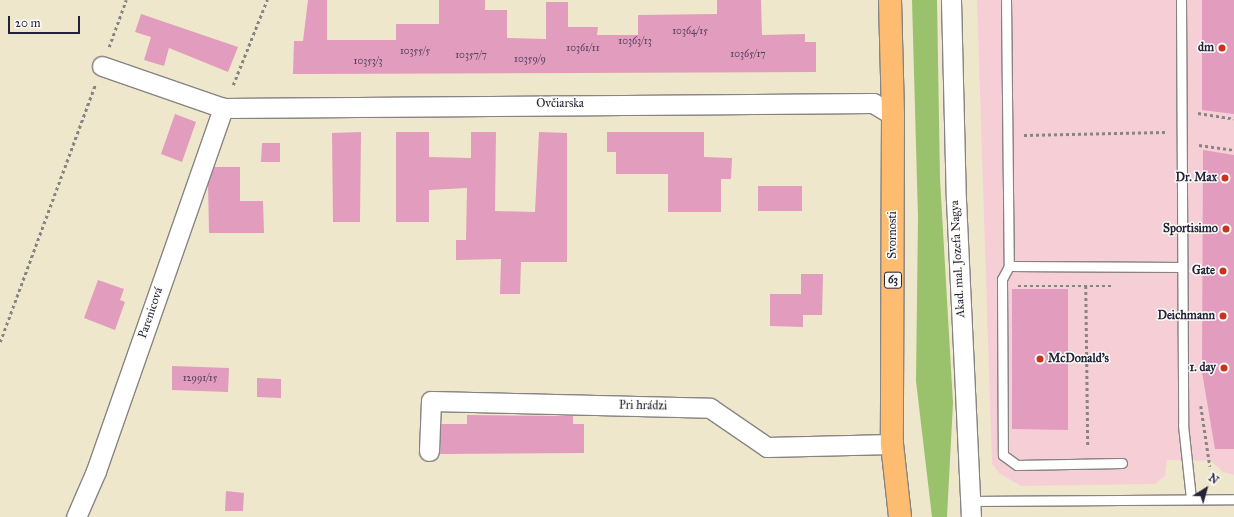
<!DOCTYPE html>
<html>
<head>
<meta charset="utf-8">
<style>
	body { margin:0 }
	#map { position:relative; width:1234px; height:517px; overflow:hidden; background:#efe7cc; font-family:"IM FELL Great Primer",serif }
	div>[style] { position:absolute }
	.built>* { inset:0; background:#f6cfd6 }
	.green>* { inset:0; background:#9ac16c }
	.building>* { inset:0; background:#e19cbe }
	.path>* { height:2.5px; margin-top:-1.25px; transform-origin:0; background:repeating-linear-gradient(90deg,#888484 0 3px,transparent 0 6px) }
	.roads { filter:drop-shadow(1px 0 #888484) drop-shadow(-1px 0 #888484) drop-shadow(0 1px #888484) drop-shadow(0 -1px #888484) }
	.service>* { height:9px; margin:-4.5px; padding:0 4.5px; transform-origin:4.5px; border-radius:4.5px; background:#fff }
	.minor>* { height:19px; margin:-9.5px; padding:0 9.5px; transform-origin:9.5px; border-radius:9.5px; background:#fff }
	.primary>* { height:22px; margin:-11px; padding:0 11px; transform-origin:11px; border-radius:11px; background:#febc71 }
	.dots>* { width:11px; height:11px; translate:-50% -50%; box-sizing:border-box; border:2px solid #fdfcf7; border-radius:50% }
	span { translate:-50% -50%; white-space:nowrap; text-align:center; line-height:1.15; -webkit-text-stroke:3px #fdfcf7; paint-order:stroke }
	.number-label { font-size:10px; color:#52405c }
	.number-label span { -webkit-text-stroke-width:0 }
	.shield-label span { padding:1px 3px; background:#fdfcf7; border:1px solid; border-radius:3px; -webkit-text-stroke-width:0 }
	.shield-label { font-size:11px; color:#22223b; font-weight:700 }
	.poi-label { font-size:12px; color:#22223b; font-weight:700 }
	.right { translate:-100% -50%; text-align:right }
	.left { translate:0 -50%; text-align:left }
	.street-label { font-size:12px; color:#22223b }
	.north { position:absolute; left:1186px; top:469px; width:40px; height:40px; -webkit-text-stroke:3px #fdfcf7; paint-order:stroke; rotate:37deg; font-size:11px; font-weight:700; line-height:16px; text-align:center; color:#22223b }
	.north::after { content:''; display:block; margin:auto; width:14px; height:18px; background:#22223b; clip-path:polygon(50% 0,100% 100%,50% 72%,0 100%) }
	.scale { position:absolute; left:8px; top:16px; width:72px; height:18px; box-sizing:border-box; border:2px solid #22223b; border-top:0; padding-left:5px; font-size:12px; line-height:14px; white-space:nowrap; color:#22223b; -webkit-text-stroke:3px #fdfcf7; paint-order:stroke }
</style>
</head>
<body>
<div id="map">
	<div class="built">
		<i style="clip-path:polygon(977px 0,1234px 0,1234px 475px,1223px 472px,1211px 461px,1167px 460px,1165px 476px,1155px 484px,1021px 486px,1000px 474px,992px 464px)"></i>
	</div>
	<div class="green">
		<i style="clip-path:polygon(912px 0,937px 0,940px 179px,953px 403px,947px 517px,932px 517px,916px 381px,918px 218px)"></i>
	</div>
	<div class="building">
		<i style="clip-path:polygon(308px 0,327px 0,327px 40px,396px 40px,396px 24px,439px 24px,439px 0,485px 0,485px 10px,507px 10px,507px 38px,546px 39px,546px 2px,568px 2px,568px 27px,598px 27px,597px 35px,638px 35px,638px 15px,717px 14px,717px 0,761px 0,762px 35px,805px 34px,805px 42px,816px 42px,816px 72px,293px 74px,294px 41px,303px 41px)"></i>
		<i style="clip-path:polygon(1202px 0,1234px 0,1234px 114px,1202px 110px)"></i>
		<i style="clip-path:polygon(141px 14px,238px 47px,228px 72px,169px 48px,164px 66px,144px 60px,151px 37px,135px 32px)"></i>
		<i style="clip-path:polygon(175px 114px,196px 122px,182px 162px,161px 154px)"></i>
		<i style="clip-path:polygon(361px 132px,360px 222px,333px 222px,332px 133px)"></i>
		<i style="clip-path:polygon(396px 132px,429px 132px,429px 157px,471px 158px,471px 132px,496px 132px,495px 211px,535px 212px,539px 132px,567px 133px,567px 262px,521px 262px,520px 294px,500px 294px,501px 259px,456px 260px,456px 240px,466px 240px,467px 188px,429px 190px,429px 222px,396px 222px)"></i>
		<i style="clip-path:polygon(607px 132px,704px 132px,704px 157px,732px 158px,731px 179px,721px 179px,721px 212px,668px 212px,668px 174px,616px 174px,616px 152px,607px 152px)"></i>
		<i style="clip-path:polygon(262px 143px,280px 143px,280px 162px,261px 162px)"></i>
		<i style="clip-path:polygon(1203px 150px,1234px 155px,1234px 449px,1215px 449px,1202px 372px)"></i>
		<i style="clip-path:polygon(214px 167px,240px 167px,240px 201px,263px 201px,264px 233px,209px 233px,208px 183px)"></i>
		<i style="clip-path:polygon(758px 186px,802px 186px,802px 211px,758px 211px)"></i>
		<i style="clip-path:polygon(801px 274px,823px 274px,822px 315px,803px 315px,803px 327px,770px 326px,770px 294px,801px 294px)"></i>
		<i style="clip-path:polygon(98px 280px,124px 289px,120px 300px,125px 302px,115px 330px,84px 318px)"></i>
		<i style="clip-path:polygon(1012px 289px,1068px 289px,1068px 430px,1012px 429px)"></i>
		<i style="clip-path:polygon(172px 366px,229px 368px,228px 392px,172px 390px)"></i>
		<i style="clip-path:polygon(257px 378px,281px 379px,281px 398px,257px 397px)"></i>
		<i style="clip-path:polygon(467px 415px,573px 416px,573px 424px,584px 424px,584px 453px,440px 454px,441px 424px,467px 424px)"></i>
		<i style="clip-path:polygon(226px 491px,244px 493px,243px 511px,225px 511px)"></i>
	</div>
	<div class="path">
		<i style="left:109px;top:47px;width:50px;rotate:-70.1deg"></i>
		<i style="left:233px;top:85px;width:92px;rotate:-68.2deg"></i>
		<i style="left:1198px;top:113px;width:36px;rotate:9deg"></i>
		<i style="left:1024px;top:135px;width:141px;rotate:-1.2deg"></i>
		<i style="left:1199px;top:145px;width:35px;rotate:8deg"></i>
		<i style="left:1018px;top:286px;width:95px"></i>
		<i style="left:1086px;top:286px;width:161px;rotate:89.3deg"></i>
		<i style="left:0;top:342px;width:274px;rotate:-69.7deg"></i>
		<i style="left:1201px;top:406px;width:61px;rotate:81.5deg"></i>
	</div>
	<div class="roads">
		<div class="service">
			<i style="left:1006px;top:0;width:266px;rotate:89.4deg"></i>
			<i style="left:1009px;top:266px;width:173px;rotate:0.3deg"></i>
			<i style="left:1181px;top:0;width:425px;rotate:89.7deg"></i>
			<i style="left:1183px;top:425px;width:74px;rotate:83.8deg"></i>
			<i style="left:1009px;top:266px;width:15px;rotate:118deg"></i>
			<i style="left:1002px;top:279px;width:176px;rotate:89.7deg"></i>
			<i style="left:1003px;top:455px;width:17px;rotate:36deg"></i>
			<i style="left:1017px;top:465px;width:105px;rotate:-1.1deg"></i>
			<i style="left:970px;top:501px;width:264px;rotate:-0.4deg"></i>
		</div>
		<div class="minor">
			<i style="left:951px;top:0;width:200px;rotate:88.6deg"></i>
			<i style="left:956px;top:200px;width:317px;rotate:87.3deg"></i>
			<i style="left:102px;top:66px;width:128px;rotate:19.1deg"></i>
			<i style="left:223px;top:108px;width:650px;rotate:-0.44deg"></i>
			<i style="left:873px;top:103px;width:23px;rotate:31deg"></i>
			<i style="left:429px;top:451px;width:50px;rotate:-87.7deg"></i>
			<i style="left:431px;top:401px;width:279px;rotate:1.4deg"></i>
			<i style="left:710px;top:408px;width:69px;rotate:34.4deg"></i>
			<i style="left:767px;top:447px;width:125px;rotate:-1.4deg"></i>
			<i style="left:76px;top:517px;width:50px;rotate:-66.5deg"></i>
			<i style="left:96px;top:471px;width:385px;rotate:-70.7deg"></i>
		</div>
		<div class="primary">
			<i style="left:890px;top:0;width:115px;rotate:88.5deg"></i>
			<i style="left:893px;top:115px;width:329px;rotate:90.2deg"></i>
			<i style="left:892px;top:444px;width:73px;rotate:83.7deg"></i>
		</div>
	</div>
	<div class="dots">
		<i style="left:1222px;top:48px;background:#c8321e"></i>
		<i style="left:1225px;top:178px;background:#c8321e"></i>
		<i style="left:1226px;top:229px;background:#c8321e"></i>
		<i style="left:1223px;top:271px;background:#c8321e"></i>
		<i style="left:1223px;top:316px;background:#c8321e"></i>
		<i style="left:1040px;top:359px;background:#c8321e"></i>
		<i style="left:1224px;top:368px;background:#c8321e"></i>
	</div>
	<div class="number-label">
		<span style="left:690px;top:32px">10364/15</span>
		<span style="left:635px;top:42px">10363/13</span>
		<span style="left:583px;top:49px">10361/11</span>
		<span style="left:415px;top:52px">10355/5</span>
		<span style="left:748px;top:55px">10365/17</span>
		<span style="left:471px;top:56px">10357/7</span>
		<span style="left:530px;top:60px">10359/9</span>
		<span style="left:368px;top:62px">10353/3</span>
		<span style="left:200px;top:379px">12991/15</span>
	</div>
	<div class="shield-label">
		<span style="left:893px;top:280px">63</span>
	</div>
	<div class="poi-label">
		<span class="right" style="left:1214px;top:48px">dm</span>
		<span class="right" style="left:1217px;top:178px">Dr. Max</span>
		<span class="right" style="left:1218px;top:229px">Sportisimo</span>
		<span class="right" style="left:1215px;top:271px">Gate</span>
		<span class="right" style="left:1215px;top:316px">Deichmann</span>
		<span class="left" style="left:1048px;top:359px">McDonald's</span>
		<span class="right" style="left:1216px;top:368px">1. day</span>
	</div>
	<div class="street-label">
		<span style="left:560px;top:104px">Ovčiarska</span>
		<span style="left:893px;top:235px;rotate:-90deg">Svornosti</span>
		<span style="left:958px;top:259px;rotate:-93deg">Akad. mal. Jozefa Nagya</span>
		<span style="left:151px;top:313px;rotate:-71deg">Parenicová</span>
		<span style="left:643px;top:406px;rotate:1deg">Pri hrádzi</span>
	</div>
	<div class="north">N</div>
	<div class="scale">20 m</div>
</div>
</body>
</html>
